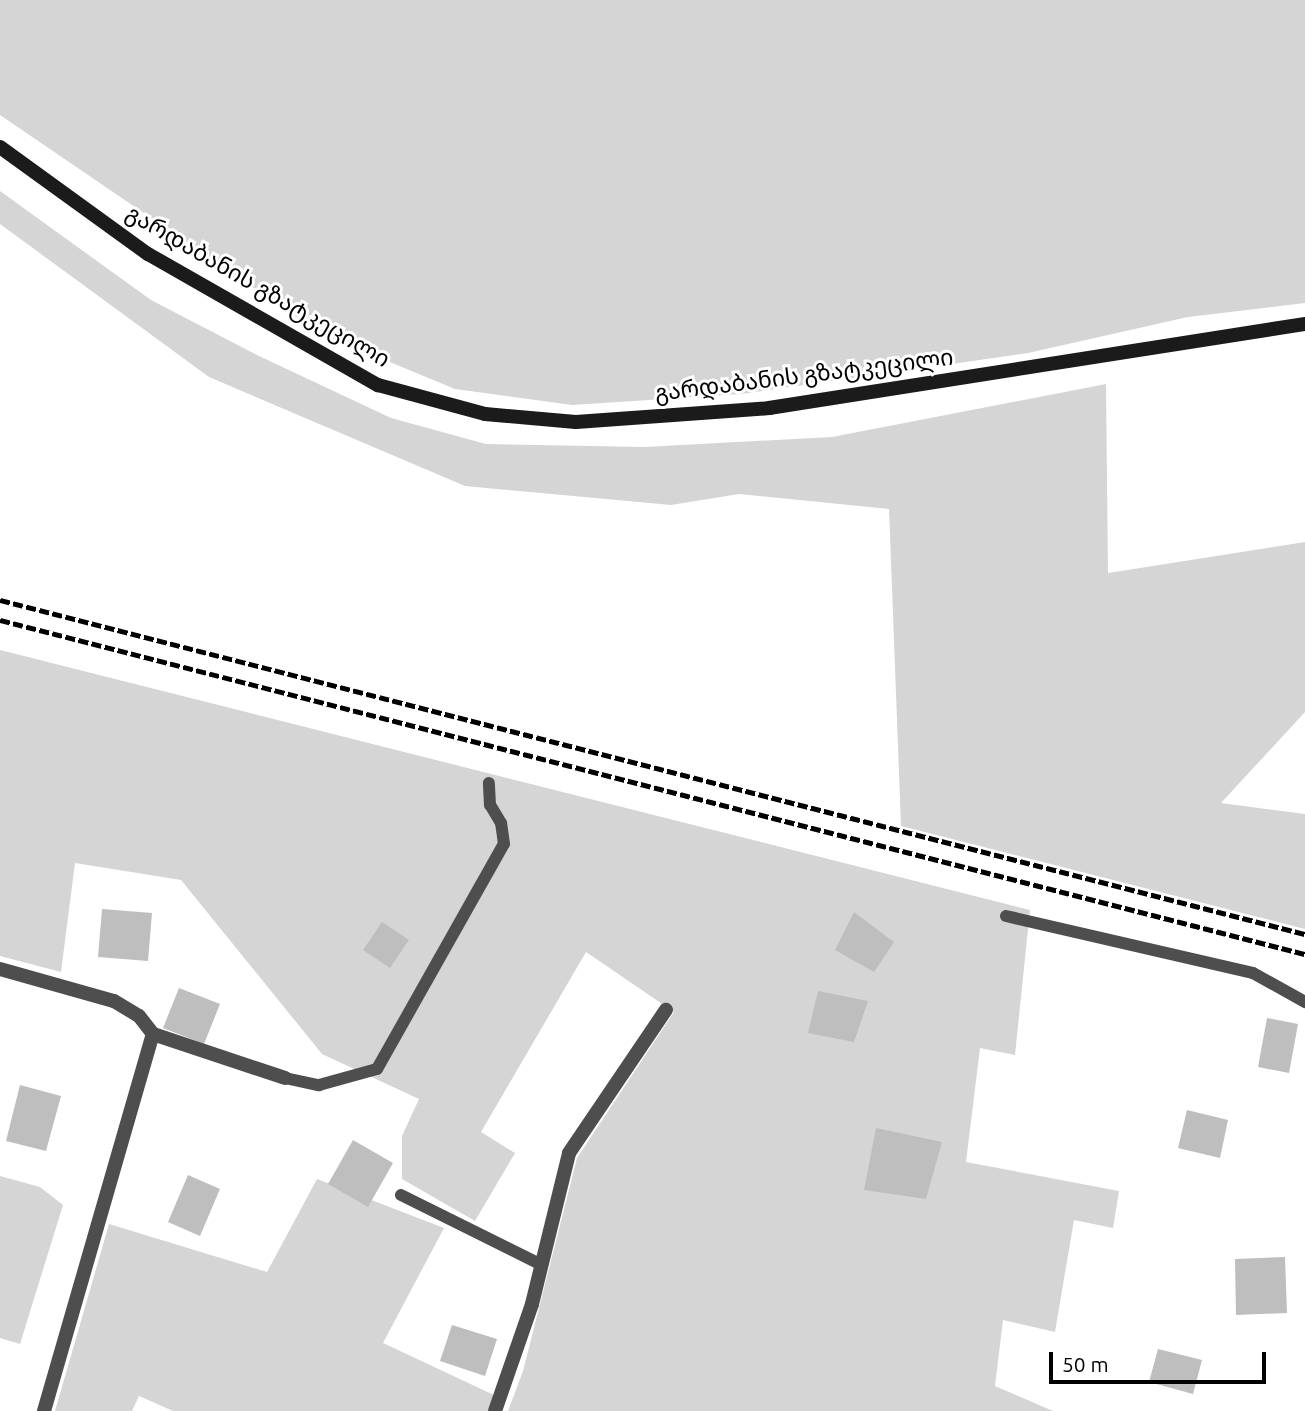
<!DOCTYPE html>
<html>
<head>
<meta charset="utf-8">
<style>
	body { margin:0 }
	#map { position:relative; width:1305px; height:1411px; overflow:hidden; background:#fff; font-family:Ubuntu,"Noto Sans Georgian",sans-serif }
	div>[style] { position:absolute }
	.green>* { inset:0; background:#d5d5d5 }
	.building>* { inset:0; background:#bebebe }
	.lane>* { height:12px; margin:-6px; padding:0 6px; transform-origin:6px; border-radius:6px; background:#4e4e4e }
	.street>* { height:14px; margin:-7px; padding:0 7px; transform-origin:7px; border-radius:7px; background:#4e4e4e }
	.secondary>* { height:14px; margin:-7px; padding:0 7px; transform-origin:7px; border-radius:7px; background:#1b1b1b }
	.rail>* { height:5px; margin-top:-2.5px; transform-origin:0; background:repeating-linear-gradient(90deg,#000 0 10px,transparent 0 13.5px) }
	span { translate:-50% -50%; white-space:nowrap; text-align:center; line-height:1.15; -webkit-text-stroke:6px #fff; paint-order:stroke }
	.street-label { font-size:23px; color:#000 }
	.scale { position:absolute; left:1049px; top:1352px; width:217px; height:32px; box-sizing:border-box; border:4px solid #000; border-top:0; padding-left:9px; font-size:21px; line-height:24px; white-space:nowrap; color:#000; -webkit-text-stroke:5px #fff; paint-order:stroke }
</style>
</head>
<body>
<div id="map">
	<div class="green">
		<i style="clip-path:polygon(0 0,1305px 0,1305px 303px,1188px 317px,1028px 353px,741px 394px,572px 405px,455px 389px,320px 333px,0 115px)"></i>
		<i style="clip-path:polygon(0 191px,151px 300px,259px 356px,391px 418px,486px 444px,644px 447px,832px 437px,1106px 384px,1108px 573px,1305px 542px,1305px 712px,1221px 803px,1305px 814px,1305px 929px,901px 826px,889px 509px,739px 494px,671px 505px,465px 486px,209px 377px,0 224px)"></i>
		<i style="clip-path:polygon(0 650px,1030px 910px,1015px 1055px,980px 1048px,966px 1162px,1119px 1191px,1113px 1228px,1074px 1220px,1055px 1332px,1003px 1320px,995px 1386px,1053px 1411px,508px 1411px,523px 1371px,577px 1158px,674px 1012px,586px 952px,481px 1132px,515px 1153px,475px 1221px,402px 1179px,402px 1136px,419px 1099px,322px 1054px,181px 880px,75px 863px,61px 972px,0 956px)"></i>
		<i style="clip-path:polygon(0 1176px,40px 1187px,63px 1205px,20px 1344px,0 1338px)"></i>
		<i style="clip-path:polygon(317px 1179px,444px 1228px,383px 1343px,494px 1395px,488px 1411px,173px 1411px,139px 1396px,132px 1411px,55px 1411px,109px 1224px,267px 1272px)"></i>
	</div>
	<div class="building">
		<i style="clip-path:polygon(102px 909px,152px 913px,148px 961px,98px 957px)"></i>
		<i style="clip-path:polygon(854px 912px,894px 942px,874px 972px,835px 950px)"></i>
		<i style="clip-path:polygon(382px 922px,409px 940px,390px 968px,363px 950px)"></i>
		<i style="clip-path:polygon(179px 988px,220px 1004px,204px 1044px,163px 1028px)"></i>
		<i style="clip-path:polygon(818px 991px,868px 1001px,854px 1042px,808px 1033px)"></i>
		<i style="clip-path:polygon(1267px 1018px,1298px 1024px,1289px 1073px,1258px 1067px)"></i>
		<i style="clip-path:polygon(20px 1085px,61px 1096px,46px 1151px,6px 1141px)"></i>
		<i style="clip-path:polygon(1187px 1110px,1228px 1120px,1220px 1158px,1178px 1148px)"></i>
		<i style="clip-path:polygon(876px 1128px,942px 1142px,926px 1199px,864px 1190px)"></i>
		<i style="clip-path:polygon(353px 1140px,393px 1163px,368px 1207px,328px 1184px)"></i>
		<i style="clip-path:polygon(188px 1175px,220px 1189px,200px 1236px,168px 1222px)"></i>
		<i style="clip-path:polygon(1285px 1257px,1287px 1313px,1236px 1315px,1235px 1259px)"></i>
		<i style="clip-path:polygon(452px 1325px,497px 1339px,485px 1376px,440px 1361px)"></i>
		<i style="clip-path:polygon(1158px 1349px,1202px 1360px,1193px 1394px,1149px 1382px)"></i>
	</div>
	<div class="lane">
		<i style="left:1006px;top:916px;width:253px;rotate:13deg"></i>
		<i style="left:1253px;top:973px;width:60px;rotate:29.1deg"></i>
		<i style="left:285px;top:1078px;width:35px;rotate:12deg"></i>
		<i style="left:319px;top:1085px;width:60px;rotate:-15.4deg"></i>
		<i style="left:377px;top:1069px;width:258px;rotate:-60.6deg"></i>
		<i style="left:504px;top:844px;width:21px;rotate:-98deg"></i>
		<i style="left:501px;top:823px;width:21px;rotate:-121deg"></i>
		<i style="left:490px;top:805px;width:22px;rotate:-93deg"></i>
		<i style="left:401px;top:1195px;width:157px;rotate:26.4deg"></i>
	</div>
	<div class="street">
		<i style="left:0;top:969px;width:118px;rotate:15.7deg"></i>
		<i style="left:114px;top:1001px;width:29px;rotate:31deg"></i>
		<i style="left:139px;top:1016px;width:23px;rotate:52deg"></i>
		<i style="left:153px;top:1034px;width:139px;rotate:18.4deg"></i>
		<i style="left:44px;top:1411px;width:392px;rotate:-73.9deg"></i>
		<i style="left:495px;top:1411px;width:113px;rotate:-70.9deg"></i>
		<i style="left:532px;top:1304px;width:155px;rotate:-76.2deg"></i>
		<i style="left:569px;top:1153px;width:173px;rotate:-55.9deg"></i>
	</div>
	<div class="secondary">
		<i style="left:0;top:147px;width:183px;rotate:35.9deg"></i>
		<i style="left:148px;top:254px;width:265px;rotate:29.7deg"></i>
		<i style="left:378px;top:385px;width:111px;rotate:15.2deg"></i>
		<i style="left:485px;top:414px;width:91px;rotate:5deg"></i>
		<i style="left:576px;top:422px;width:194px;rotate:-4.1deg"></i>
		<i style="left:769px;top:408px;width:543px;rotate:-8.91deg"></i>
	</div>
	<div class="rail">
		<i style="left:0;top:600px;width:1347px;rotate:14.36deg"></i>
		<i style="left:0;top:620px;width:1347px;rotate:14.36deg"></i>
	</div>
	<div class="street-label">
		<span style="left:258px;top:286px;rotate:30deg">გარდაბანის გზატკეცილი</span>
		<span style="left:804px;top:375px;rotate:-7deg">გარდაბანის გზატკეცილი</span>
	</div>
	<div class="scale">50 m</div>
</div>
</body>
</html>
